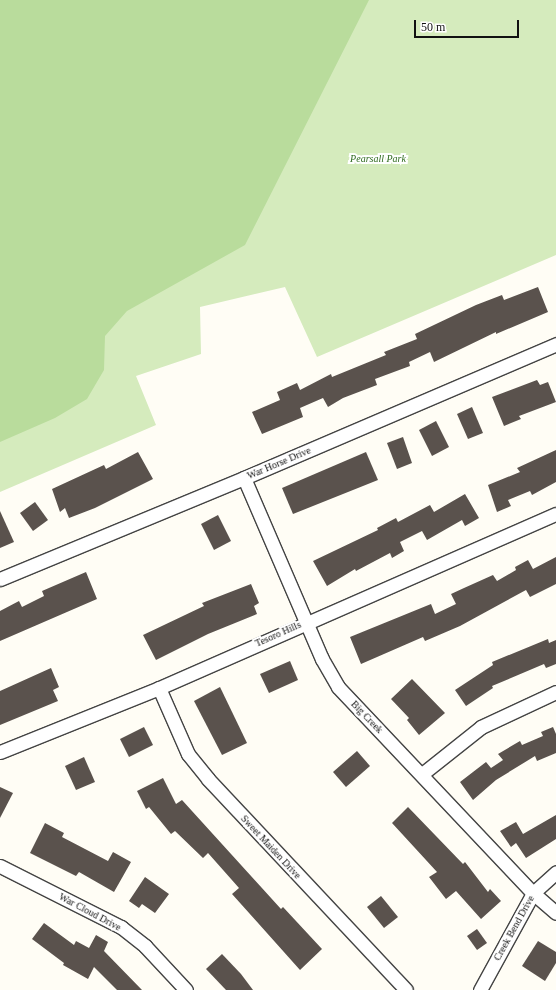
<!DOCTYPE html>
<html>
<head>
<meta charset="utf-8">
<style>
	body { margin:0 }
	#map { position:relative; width:556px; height:990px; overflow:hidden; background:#fffdf5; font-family:"Times New Roman",serif }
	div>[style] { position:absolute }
	.green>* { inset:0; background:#d5ebbd }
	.forest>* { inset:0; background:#b9dc9c }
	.building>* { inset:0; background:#5a524d }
	.roads { filter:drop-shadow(1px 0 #444) drop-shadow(-1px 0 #444) drop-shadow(0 1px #444) drop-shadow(0 -1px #444) }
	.minor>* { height:13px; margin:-6.5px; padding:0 6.5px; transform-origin:6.5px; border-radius:6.5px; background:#fff }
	span { translate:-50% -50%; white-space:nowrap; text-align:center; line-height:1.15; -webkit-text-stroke:4px #fff; paint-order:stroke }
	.park-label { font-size:10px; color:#2f6b1f; font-style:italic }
	.street-label { font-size:10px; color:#111 }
	.scale { position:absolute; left:414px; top:20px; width:105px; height:18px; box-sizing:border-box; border:2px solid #111; border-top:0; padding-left:5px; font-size:12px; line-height:14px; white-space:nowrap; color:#111; -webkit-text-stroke:3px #fff; paint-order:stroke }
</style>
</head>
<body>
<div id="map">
	<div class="green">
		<i style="clip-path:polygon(0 0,556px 0,556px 255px,317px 357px,285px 287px,200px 307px,201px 354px,136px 376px,156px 425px,0 492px)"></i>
	</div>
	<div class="forest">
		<i style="clip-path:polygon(0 0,369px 0,245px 245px,127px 311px,105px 336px,104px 370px,87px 399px,55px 418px,0 442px)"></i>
	</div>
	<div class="building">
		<i style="clip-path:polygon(538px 287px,548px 312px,496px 334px,496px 332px,434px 362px,430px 352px,409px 362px,410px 366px,375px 379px,377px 385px,343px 398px,328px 407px,323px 398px,300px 408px,303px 417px,262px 434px,252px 412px,280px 400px,277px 392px,297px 383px,300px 390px,331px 374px,332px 377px,386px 355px,384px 352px,417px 339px,415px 334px,476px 305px,502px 295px,504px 300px)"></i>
		<i style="clip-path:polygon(537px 380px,540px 385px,548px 382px,556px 402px,519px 416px,521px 419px,504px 426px,492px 397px)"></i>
		<i style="clip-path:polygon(472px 407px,483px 433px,468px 439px,457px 414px)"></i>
		<i style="clip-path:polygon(436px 421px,449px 447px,432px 456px,419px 430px)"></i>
		<i style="clip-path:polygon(403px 437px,412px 463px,397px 469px,387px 443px)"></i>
		<i style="clip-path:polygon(556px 450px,556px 482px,532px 495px,530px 491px,508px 500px,511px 506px,497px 512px,488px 485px,520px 472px,517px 468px)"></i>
		<i style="clip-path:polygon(138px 452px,153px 479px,95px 508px,69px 518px,65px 508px,60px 512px,52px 489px,104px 465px,106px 469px)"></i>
		<i style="clip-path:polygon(366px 452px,378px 480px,293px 514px,282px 488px)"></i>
		<i style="clip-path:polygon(465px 494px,479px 518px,465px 526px,462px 520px,427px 540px,422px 531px,400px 542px,404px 551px,392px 558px,390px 553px,356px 571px,355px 569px,327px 586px,313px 561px,378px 530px,377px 528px,396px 518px,398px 522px,430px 505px,434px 512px)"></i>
		<i style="clip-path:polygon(35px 502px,48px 520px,33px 531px,20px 513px)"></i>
		<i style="clip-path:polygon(0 511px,14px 542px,0 548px)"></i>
		<i style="clip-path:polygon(218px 515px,231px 541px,214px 550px,201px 524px)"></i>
		<i style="clip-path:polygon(556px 557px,556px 584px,530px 597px,526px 590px,460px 626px,425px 641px,423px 637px,361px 664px,350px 637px,431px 604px,435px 614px,456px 604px,451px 594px,464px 588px,493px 575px,497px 581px,516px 570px,515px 567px,528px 560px,533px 569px)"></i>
		<i style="clip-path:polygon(86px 572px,97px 599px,0 641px,0 611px,19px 601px,22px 607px,44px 596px,42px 591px)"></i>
		<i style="clip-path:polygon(251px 584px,259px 603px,254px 606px,257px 614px,208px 634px,156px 660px,143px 635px,204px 606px,202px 603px)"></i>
		<i style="clip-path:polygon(548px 639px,549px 643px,556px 640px,556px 664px,546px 668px,544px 664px,492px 686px,493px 688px,466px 706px,455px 690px,493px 665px,492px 662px)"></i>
		<i style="clip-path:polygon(290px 661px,298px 680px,269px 693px,260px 674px)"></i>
		<i style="clip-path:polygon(51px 668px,59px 687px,53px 690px,58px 701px,0 725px,0 691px)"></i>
		<i style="clip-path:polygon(412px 679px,445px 713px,419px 735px,407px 720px,409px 718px,391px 699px)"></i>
		<i style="clip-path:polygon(220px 687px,247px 743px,222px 755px,194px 701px)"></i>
		<i style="clip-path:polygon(144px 727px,153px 745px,129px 757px,120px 739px)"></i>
		<i style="clip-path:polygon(553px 727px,556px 734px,556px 753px,537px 761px,535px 756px,496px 780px,473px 800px,460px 782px,486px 762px,491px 768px,503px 760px,498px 754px,520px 741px,522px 745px,543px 736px,541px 732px)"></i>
		<i style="clip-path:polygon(357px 751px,370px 766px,346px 787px,333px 772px)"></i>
		<i style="clip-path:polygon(84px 757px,95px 782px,76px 790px,65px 766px)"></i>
		<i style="clip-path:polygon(163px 778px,176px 804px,182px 800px,281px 909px,283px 907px,322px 949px,300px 970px,232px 894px,239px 888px,208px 853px,203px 858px,175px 831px,171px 834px,149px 807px,146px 809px,137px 791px)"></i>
		<i style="clip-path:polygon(0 787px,13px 793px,0 818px)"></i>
		<i style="clip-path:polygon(408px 807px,463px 864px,465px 862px,488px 892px,490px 889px,501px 901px,481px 919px,456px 891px,446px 899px,429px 877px,437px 872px,392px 823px)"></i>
		<i style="clip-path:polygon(556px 815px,556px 839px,526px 858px,516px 843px,511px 847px,500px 831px,516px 822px,523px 834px)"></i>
		<i style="clip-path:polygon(45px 823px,64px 833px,62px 837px,108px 861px,113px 852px,131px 862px,114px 892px,79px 872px,76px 876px,30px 853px)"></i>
		<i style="clip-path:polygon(145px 877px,169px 894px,155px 913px,142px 904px,139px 908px,129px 901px)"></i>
		<i style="clip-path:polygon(381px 896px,398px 917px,384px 928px,367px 907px)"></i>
		<i style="clip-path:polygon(44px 923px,74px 945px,76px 941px,89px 948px,96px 935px,108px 942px,104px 951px,142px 990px,117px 990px,94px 967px,88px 979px,63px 965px,64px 963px,32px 939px)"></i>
		<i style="clip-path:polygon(477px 929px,487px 943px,477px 950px,467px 936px)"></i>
		<i style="clip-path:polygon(538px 941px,556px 952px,556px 963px,545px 981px,522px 966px)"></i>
		<i style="clip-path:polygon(222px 954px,241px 974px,253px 990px,226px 990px,206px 969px)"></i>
	</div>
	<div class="roads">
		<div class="minor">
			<i style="left:244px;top:478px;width:197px;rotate:66.7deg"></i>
			<i style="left:322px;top:659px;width:32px;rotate:60deg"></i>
			<i style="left:338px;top:687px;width:284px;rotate:46.6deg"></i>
			<i style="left:533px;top:893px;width:30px;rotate:41deg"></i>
			<i style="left:0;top:579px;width:264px;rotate:-22.5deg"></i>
			<i style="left:244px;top:478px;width:340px;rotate:-23.2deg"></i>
			<i style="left:159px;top:688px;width:72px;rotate:66.3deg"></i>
			<i style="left:188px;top:754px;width:32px;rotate:51deg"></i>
			<i style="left:208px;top:779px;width:289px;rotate:46.8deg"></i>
			<i style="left:0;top:752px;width:171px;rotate:-21.9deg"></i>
			<i style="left:159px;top:688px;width:433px;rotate:-23.7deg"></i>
			<i style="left:422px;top:774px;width:75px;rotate:-38.5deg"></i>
			<i style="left:481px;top:727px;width:83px;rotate:-25deg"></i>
			<i style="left:0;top:866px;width:136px;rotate:26.8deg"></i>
			<i style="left:121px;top:927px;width:31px;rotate:38deg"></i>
			<i style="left:145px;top:946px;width:60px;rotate:47deg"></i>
			<i style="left:480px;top:990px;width:111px;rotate:-61.3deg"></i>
			<i style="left:533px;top:893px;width:31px;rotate:-42deg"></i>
		</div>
	</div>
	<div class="park-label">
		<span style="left:378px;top:159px">Pearsall Park</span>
	</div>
	<div class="street-label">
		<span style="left:279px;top:463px;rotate:-23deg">War Horse Drive</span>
		<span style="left:278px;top:634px;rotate:-24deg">Tesoro Hills</span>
		<span style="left:367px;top:717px;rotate:46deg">Big Creek</span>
		<span style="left:271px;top:847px;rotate:47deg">Sweet Maiden Drive</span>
		<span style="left:90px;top:912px;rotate:28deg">War Cloud Drive</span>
		<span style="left:514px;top:928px;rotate:-61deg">Creek Bend Drive</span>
	</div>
	<div class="scale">50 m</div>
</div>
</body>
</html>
